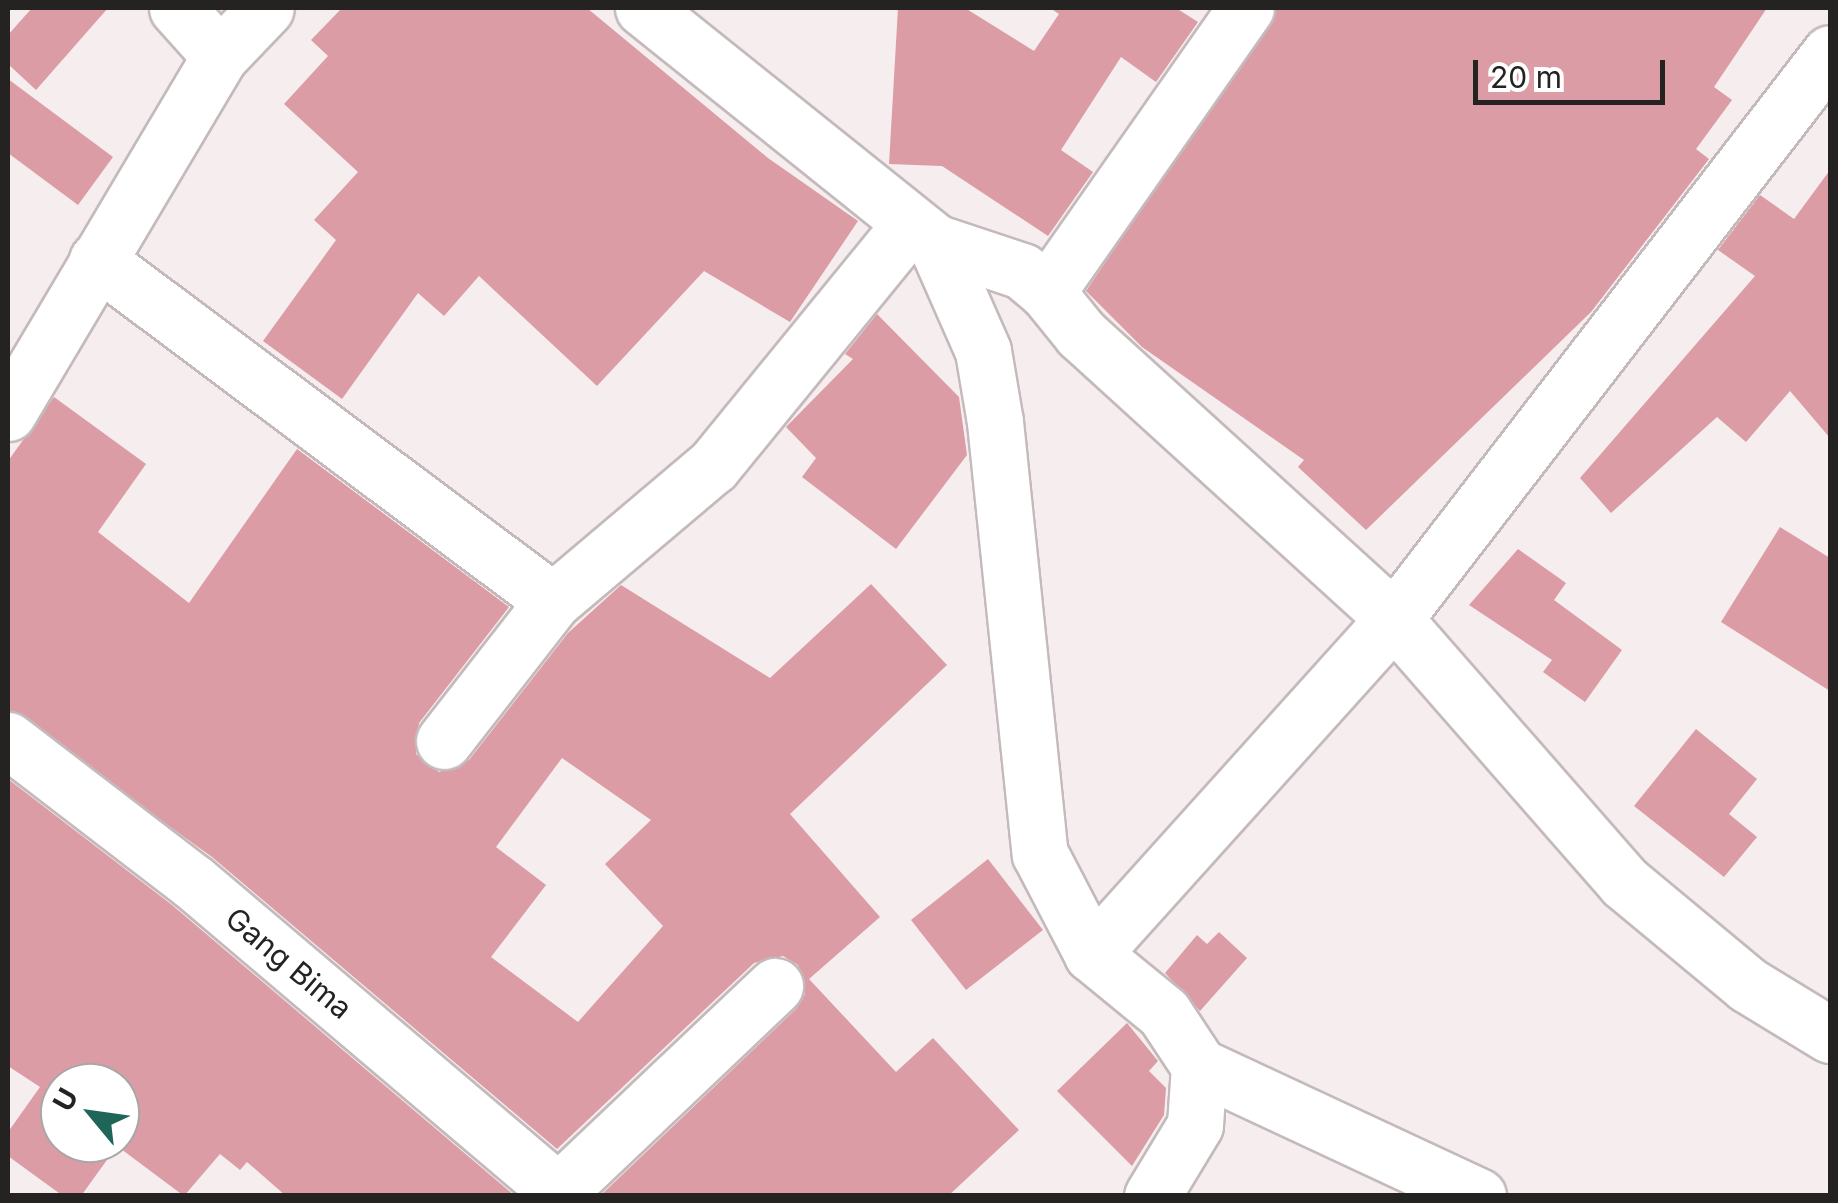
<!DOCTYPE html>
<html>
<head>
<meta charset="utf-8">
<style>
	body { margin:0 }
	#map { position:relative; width:1838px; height:1203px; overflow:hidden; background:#f6edee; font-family:Inter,sans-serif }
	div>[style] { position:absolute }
	.building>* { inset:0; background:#db9ca5 }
	.roads { filter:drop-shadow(2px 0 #c4babc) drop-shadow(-2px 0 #c4babc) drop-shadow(0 2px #c4babc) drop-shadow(0 -2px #c4babc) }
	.minor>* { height:55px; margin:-27.5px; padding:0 27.5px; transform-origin:27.5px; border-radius:27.5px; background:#fff }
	span { translate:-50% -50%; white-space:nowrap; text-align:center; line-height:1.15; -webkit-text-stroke:8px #fff; paint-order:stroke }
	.street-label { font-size:30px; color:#252222 }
	.frame { position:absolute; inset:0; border:10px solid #252222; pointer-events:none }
	.north { position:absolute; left:40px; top:1063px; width:100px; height:100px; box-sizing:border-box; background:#fff; border:2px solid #a8a7a7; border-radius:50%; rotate:299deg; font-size:28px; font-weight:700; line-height:40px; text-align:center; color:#252222 }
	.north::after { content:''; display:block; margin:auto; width:35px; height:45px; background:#1f6558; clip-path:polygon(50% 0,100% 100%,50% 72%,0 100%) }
	.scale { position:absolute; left:1473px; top:60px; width:192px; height:45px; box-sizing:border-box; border:5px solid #252222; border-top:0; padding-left:12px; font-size:30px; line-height:35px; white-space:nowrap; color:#252222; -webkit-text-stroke:8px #fff; paint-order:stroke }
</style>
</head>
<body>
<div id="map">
	<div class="building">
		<i style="clip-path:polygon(32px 8px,108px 8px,36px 90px,8px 64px,8px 35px)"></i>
		<i style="clip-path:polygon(342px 8px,587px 8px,768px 158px,858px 221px,790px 322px,704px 271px,597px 386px,479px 276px,444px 316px,418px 293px,342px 399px,263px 341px,336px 240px,314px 220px,358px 172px,284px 104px,328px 56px,311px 40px)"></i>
		<i style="clip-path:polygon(898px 8px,965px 8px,1034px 51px,1059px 14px,1050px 8px,1176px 8px,1198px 22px,1156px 82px,1121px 57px,1061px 150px,1093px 172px,1048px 236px,942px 166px,889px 164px)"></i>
		<i style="clip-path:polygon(1277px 8px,1767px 8px,1714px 87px,1732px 100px,1696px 149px,1709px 159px,1591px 312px,1366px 530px,1298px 467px,1304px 460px,1142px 347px,1086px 291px)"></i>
		<i style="clip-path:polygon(8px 79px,113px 157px,78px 205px,8px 153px)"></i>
		<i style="clip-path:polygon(1830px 170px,1830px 438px,1790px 391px,1746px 442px,1717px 417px,1611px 513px,1580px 478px,1755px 276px,1718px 250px,1760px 195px,1794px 219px)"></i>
		<i style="clip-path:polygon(877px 314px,959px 397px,967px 455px,896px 549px,802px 477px,816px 458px,786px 427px,853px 359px,845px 354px)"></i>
		<i style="clip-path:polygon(evenodd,54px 397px,146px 464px,98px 532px,189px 603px,297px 449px,509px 607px,419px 723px,416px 754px,439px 772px,469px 760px,568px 633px,621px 585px,770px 678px,871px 584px,947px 665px,790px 814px,880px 917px,809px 979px,896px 1072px,933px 1038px,1019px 1130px,948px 1196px,600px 1196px,796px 1009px,805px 994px,798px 965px,783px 956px,754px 963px,557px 1149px,212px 857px,8px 710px,8px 461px,54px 397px,562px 758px,651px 820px,605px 864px,663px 926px,578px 1022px,491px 957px,546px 885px,496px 847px,562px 758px)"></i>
		<i style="clip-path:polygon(1780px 527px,1830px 558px,1830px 691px,1721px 622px)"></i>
		<i style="clip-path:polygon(1518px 549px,1566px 583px,1554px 600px,1622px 650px,1585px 702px,1543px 672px,1552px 660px,1469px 605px)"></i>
		<i style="clip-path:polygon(1696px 729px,1757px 779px,1729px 814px,1757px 837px,1724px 877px,1634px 806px)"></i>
		<i style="clip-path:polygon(evenodd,8px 779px,172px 905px,515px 1196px,286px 1196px,247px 1162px,240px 1170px,220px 1154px,184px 1196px,117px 1146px,81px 1196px,63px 1196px,8px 1156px,8px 1132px,40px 1087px,8px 1066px,8px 779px,60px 1083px,120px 1083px,120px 1143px,60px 1143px,60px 1083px)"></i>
		<i style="clip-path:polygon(988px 859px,1043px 930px,966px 990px,911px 920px)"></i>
		<i style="clip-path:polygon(1219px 932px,1247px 958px,1200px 1011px,1165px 973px,1197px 935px,1207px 944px)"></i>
		<i style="clip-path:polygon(1127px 1023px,1158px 1061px,1149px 1071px,1166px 1088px,1164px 1115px,1132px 1166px,1057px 1091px)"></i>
	</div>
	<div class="roads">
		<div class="minor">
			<i style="left:177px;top:8px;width:64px;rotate:48.1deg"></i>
			<i style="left:643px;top:8px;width:374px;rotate:38.7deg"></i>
			<i style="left:935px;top:242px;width:92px;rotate:18.4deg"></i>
			<i style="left:1022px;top:271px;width:33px;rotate:40deg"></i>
			<i style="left:1047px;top:292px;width:54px;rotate:51deg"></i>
			<i style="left:1081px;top:334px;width:423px;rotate:42.3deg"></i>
			<i style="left:1394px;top:619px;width:349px;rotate:48.8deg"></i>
			<i style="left:1624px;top:882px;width:161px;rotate:39.7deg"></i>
			<i style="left:1748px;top:985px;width:96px;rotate:31.4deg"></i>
			<i style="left:935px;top:242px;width:119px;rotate:66.2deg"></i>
			<i style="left:983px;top:351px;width:72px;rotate:80.4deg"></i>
			<i style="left:995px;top:422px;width:434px;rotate:84.1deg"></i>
			<i style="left:1040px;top:854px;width:113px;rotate:62.5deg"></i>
			<i style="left:1092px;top:954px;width:93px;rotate:39.3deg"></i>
			<i style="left:1164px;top:1013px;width:64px;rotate:56.6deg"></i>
			<i style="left:1199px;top:1066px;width:59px;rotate:93.9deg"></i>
			<i style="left:1195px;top:1125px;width:83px;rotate:121.2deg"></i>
			<i style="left:97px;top:260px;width:569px;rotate:36.79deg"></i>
			<i style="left:553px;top:601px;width:209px;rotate:-40.2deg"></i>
			<i style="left:713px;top:466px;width:313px;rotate:-50.8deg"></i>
			<i style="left:1047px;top:292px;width:347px;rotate:-55deg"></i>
			<i style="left:8px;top:413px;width:415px;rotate:-59.3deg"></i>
			<i style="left:220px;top:56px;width:66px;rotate:-46.2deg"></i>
			<i style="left:8px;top:740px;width:232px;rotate:37.5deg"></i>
			<i style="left:192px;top:881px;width:487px;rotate:40.3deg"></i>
			<i style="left:444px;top:741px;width:177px;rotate:-52.1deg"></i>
			<i style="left:1092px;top:954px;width:451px;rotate:-48deg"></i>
			<i style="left:1394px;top:619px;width:714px;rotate:-52.39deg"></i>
			<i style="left:1199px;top:1066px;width:308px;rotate:25deg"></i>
			<i style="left:559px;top:1191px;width:298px;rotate:-43.5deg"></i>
		</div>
	</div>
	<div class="street-label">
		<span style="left:289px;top:963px;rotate:40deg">Gang Bima</span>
	</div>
	<div class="frame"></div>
	<div class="north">U</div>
	<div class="scale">20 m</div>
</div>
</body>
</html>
